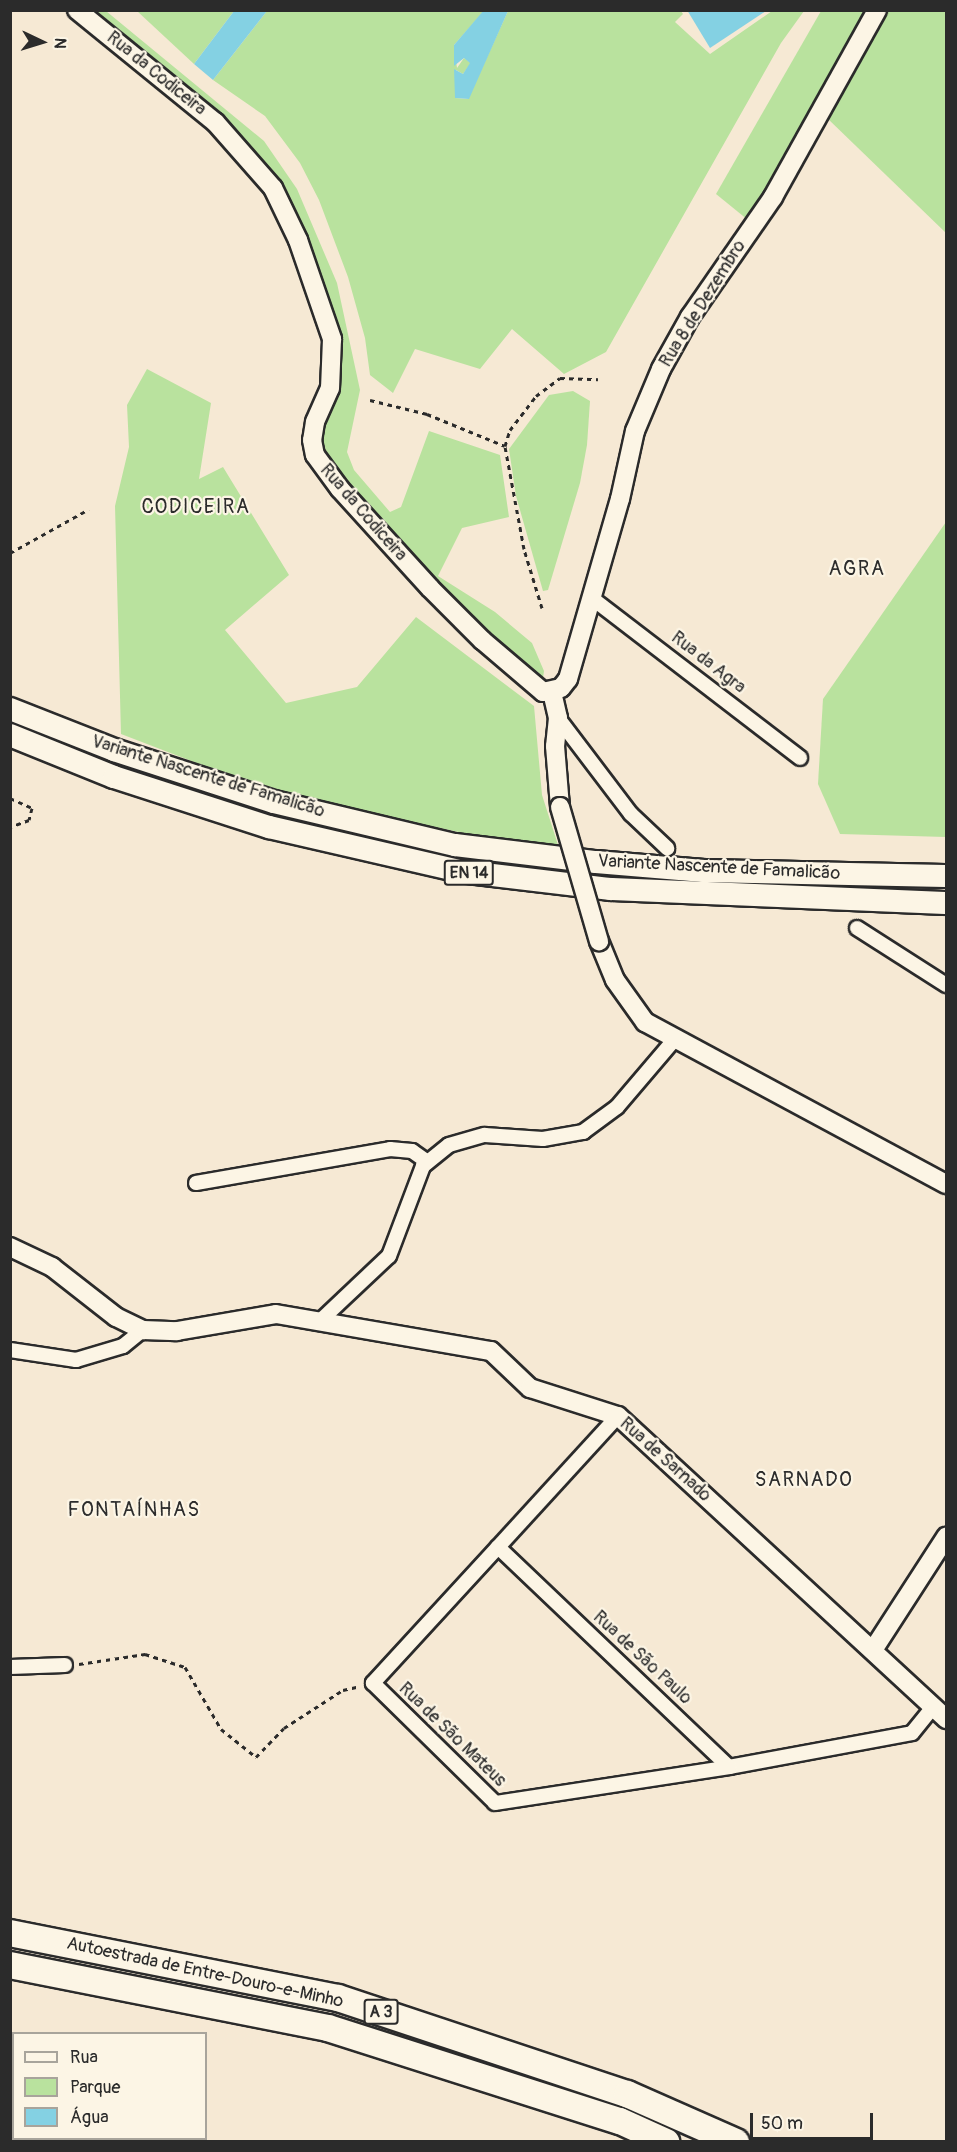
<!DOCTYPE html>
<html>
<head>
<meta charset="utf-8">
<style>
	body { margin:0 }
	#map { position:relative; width:957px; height:2152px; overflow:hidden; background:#f6e9d4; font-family:Pangolin,sans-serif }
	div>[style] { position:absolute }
	.green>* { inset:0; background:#b9e29e }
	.water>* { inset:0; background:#84d1e3 }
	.path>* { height:3px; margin-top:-1.5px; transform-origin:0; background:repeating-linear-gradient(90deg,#2b2b2b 0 4.5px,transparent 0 9px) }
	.roads { filter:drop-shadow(2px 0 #2b2b2b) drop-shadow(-2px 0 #2b2b2b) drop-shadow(0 2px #2b2b2b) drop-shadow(0 -2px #2b2b2b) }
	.minor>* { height:14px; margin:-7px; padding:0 7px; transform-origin:7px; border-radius:7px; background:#fcf5e5 }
	.tertiary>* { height:18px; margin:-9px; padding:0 9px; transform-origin:9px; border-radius:9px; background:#fcf5e5 }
	.trunk>* { height:22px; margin:-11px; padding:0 11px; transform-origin:11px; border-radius:11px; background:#fcf5e5 }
	.motorway>* { height:26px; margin:-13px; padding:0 13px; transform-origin:13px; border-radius:13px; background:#fcf5e5 }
	.bridges { filter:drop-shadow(2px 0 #2b2b2b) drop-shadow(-2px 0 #2b2b2b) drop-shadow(0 2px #2b2b2b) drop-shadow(0 -2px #2b2b2b) }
	.tertiary-bridge>* { height:18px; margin:-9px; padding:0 9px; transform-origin:9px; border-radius:9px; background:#fcf5e5 }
	span { translate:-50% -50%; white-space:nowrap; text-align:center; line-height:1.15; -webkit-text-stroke:4.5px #fcf5e5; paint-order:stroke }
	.shield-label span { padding:2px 4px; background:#fcf5e5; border:2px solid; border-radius:4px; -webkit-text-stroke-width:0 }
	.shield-label { font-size:16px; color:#2b2b2b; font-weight:700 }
	.street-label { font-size:18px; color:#2b2b2b }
	.neighbourhood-label { font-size:20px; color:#2b2b2b; letter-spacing:1.5px }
	.frame { position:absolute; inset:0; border:12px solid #2b2b2b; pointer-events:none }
	.legend { position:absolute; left:12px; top:2032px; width:195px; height:108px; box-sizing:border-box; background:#fcf5e5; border:2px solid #a8a49b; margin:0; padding:8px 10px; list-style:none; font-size:18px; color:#2b2b2b }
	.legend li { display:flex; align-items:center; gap:12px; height:30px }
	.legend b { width:30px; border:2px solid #a8a49b }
	.north { position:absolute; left:12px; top:12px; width:60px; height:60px; -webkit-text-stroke:4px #fcf5e5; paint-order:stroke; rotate:94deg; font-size:16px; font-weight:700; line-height:24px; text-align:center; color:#2b2b2b }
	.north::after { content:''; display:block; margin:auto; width:21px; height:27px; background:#2b2b2b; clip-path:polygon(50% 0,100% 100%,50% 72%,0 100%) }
	.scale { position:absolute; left:750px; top:2113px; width:123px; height:27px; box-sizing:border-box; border:3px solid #2b2b2b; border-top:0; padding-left:8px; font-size:18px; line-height:21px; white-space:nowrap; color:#2b2b2b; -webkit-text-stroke:4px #fcf5e5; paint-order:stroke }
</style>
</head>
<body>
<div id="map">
	<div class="green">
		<i style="clip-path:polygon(90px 11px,106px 11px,264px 141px,297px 189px,337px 283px,360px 390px,347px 452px,354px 470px,390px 512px,401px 507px,429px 431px,500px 455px,509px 517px,462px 528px,438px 576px,495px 612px,532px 643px,544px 671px,543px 678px,536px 678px,450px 596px,333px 464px,324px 447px,322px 430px,339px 390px,338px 338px,307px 241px,261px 157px,221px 117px)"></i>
		<i style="clip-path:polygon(137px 11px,234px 11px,194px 64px)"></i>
		<i style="clip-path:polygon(267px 11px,484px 11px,454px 45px,457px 68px,464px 58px,471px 63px,463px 74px,456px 70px,455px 98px,468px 99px,508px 11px,681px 11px,683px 14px,675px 22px,710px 54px,772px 11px,804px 11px,781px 43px,606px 352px,564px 374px,512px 329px,480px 369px,415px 349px,393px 393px,370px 375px,365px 338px,348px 277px,319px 200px,300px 163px,265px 116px,213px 80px)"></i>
		<i style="clip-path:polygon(821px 11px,868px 11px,748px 220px,716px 194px)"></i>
		<i style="clip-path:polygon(885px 11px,946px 11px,946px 233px,827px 118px)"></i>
		<i style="clip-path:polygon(147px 369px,211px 403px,199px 479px,223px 467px,289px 575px,225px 630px,286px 703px,357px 687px,416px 617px,534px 706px,542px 795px,559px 848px,506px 842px,321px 803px,207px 767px,121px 734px,115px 506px,129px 447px,127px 405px)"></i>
		<i style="clip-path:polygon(573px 391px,590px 401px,587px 445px,580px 483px,548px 590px,543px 591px,516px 496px,509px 449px,549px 395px)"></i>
		<i style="clip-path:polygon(946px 522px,946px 837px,840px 834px,818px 784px,823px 699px)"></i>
	</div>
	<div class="water">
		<i style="clip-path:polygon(484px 10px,508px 11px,469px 99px,455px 98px,454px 69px,463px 74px,470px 63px,464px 58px,454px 66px,454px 45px)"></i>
		<i style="clip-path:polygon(687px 10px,766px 10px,766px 11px,710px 48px)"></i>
		<i style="clip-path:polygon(234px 11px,267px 11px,213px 80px,194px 64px)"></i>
	</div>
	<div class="path">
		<i style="left:370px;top:400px;width:59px;rotate:13.8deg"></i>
		<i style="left:427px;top:414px;width:84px;rotate:22.3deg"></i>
		<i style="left:10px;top:553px;width:90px;rotate:-29.1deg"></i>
		<i style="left:542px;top:608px;width:62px;rotate:-107deg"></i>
		<i style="left:524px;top:549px;width:105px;rotate:-100.5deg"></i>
		<i style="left:505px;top:446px;width:17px;rotate:-73deg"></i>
		<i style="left:510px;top:430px;width:43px;rotate:-52.6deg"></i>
		<i style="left:536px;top:396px;width:30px;rotate:-37deg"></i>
		<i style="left:560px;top:378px;width:38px;rotate:2deg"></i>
		<i style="left:10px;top:798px;width:24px;rotate:24deg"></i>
		<i style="left:32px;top:808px;width:12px;rotate:104deg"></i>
		<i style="left:29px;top:820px;width:20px;rotate:160deg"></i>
		<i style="left:79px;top:1664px;width:67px;rotate:-8.6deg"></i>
		<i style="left:145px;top:1654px;width:42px;rotate:18deg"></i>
		<i style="left:185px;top:1667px;width:72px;rotate:59.9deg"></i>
		<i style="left:221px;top:1729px;width:45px;rotate:38.7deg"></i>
		<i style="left:256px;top:1757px;width:40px;rotate:-46deg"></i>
		<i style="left:284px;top:1728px;width:70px;rotate:-32.8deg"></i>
		<i style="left:343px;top:1690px;width:17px;rotate:-13deg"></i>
	</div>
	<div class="roads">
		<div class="minor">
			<i style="left:593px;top:599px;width:261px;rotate:37.5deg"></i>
			<i style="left:558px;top:718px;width:121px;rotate:52.8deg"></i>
			<i style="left:631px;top:814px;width:50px;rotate:43.4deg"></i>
			<i style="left:857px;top:928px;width:106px;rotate:32.6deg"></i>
			<i style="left:196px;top:1183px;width:197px;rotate:-9.9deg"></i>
			<i style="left:390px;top:1149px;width:22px;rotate:5deg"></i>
			<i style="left:412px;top:1151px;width:19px;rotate:35deg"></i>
			<i style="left:321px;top:1320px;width:93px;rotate:-43.3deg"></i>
			<i style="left:389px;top:1256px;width:96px;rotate:-69.3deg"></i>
			<i style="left:423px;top:1166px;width:33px;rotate:-39deg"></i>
			<i style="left:449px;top:1145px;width:37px;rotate:-16deg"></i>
			<i style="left:485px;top:1135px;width:58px;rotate:3.9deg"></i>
			<i style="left:543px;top:1139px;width:41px;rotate:-9.9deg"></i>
			<i style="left:583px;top:1132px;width:42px;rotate:-36.3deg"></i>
			<i style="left:617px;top:1107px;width:88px;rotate:-49.6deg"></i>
			<i style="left:10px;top:1350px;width:67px;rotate:8.6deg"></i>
			<i style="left:76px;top:1360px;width:49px;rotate:-16.6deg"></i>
			<i style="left:123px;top:1346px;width:26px;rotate:-39deg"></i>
			<i style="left:618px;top:1416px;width:178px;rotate:132.5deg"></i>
			<i style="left:498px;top:1547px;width:319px;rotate:43.6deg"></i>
			<i style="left:729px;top:1767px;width:186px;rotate:-10.5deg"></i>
			<i style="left:912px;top:1733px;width:33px;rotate:-51deg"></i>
			<i style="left:498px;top:1547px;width:185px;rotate:132.6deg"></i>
			<i style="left:373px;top:1683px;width:171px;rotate:44.5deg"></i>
			<i style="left:495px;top:1803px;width:237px;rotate:-8.7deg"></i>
			<i style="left:10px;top:1667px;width:55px;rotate:-2.1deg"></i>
		</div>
		<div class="tertiary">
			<i style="left:77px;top:10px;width:178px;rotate:39.1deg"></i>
			<i style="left:215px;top:122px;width:88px;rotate:48.7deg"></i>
			<i style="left:273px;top:188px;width:58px;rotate:64.3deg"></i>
			<i style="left:298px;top:240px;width:105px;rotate:71deg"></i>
			<i style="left:332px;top:339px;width:49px;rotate:92.3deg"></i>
			<i style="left:330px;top:388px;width:37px;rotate:114deg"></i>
			<i style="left:315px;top:422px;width:18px;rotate:99deg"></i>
			<i style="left:312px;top:440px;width:15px;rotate:79deg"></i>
			<i style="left:315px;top:455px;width:42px;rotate:53.7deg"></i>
			<i style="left:340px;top:489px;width:134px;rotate:47.7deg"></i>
			<i style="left:430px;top:588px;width:74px;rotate:45deg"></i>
			<i style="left:482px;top:640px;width:80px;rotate:40.4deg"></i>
			<i style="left:543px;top:692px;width:18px;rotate:-13deg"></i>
			<i style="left:561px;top:688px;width:11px;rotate:-52deg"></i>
			<i style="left:568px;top:679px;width:187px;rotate:-73.9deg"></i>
			<i style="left:620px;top:499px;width:70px;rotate:-77.6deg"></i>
			<i style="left:635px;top:431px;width:67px;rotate:-67.2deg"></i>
			<i style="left:661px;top:369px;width:60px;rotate:-60.9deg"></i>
			<i style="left:690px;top:317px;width:146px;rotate:-55.3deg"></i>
			<i style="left:773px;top:197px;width:214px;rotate:-60.9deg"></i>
			<i style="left:552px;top:692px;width:27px;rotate:77deg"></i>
			<i style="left:558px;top:718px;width:28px;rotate:96deg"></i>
			<i style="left:555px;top:746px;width:61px;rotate:85.3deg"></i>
			<i style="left:599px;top:941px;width:42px;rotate:67.7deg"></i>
			<i style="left:615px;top:980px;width:52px;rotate:54.5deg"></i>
			<i style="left:645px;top:1022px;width:342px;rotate:28.3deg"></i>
			<i style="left:10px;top:1247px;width:47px;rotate:25.5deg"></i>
			<i style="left:52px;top:1267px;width:81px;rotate:38deg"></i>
			<i style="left:116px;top:1317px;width:30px;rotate:26deg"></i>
			<i style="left:143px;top:1330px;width:34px;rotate:2deg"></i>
			<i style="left:177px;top:1331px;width:100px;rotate:-9.7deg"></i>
			<i style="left:276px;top:1314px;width:218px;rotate:9.8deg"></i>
			<i style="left:491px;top:1351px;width:54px;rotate:43.5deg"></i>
			<i style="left:530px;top:1388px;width:92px;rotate:17.7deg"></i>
			<i style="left:618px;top:1416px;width:447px;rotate:42.7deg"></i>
			<i style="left:873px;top:1650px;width:135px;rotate:-57.1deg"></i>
		</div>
		<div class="trunk">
			<i style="left:10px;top:709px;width:112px;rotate:21.5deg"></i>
			<i style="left:114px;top:750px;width:168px;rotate:18deg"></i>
			<i style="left:274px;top:802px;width:186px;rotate:13.4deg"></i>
			<i style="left:455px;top:845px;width:142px;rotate:6.9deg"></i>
			<i style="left:596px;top:862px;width:108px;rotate:4.8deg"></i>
			<i style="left:704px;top:871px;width:242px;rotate:1.2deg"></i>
			<i style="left:10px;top:735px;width:112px;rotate:22deg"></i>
			<i style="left:114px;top:777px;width:163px;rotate:17.9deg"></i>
			<i style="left:269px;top:827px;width:195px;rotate:13deg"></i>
			<i style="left:459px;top:871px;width:153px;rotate:6.8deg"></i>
			<i style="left:611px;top:889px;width:335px;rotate:2.4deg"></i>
		</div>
		<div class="motorway">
			<i style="left:10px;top:1933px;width:334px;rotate:11.2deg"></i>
			<i style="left:338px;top:1998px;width:305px;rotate:18.4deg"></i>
			<i style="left:627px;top:2094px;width:119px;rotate:23.8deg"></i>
			<i style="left:10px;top:1965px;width:324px;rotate:11.2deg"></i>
			<i style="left:328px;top:2028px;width:306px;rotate:17.7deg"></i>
			<i style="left:620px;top:2121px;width:51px;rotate:24.5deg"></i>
		</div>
	</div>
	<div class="bridges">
		<div class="tertiary-bridge">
			<i style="left:560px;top:807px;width:140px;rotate:73.8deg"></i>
		</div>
	</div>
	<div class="shield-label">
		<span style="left:469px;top:873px">EN 14</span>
		<span style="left:381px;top:2012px">A 3</span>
	</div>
	<div class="street-label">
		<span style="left:156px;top:74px;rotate:39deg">Rua da Codiceira</span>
		<span style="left:703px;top:304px;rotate:-58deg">Rua 8 de Dezembro</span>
		<span style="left:363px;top:513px;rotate:49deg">Rua da Codiceira</span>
		<span style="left:708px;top:663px;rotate:38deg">Rua da Agra</span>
		<span style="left:208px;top:777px;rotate:17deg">Variante Nascente de Famalicão</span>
		<span style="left:719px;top:868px;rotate:3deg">Variante Nascente de Famalicão</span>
		<span style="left:665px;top:1460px;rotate:42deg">Rua de Sarnado</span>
		<span style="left:642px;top:1658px;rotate:43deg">Rua de São Paulo</span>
		<span style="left:452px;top:1735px;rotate:44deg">Rua de São Mateus</span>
		<span style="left:205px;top:1973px;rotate:12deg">Autoestrada de Entre-Douro-e-Minho</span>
	</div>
	<div class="neighbourhood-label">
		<span style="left:196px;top:506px">CODICEIRA</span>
		<span style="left:857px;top:568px">AGRA</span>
		<span style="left:804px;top:1479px">SARNADO</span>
		<span style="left:134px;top:1509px">FONTAÍNHAS</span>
	</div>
	<div class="frame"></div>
	<ul class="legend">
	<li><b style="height:8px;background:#fcf5e5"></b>Rua</li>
	<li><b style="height:16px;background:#b9e29e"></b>Parque</li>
	<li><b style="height:16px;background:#84d1e3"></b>Água</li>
	</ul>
	<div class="north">N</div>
	<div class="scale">50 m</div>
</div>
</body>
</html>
